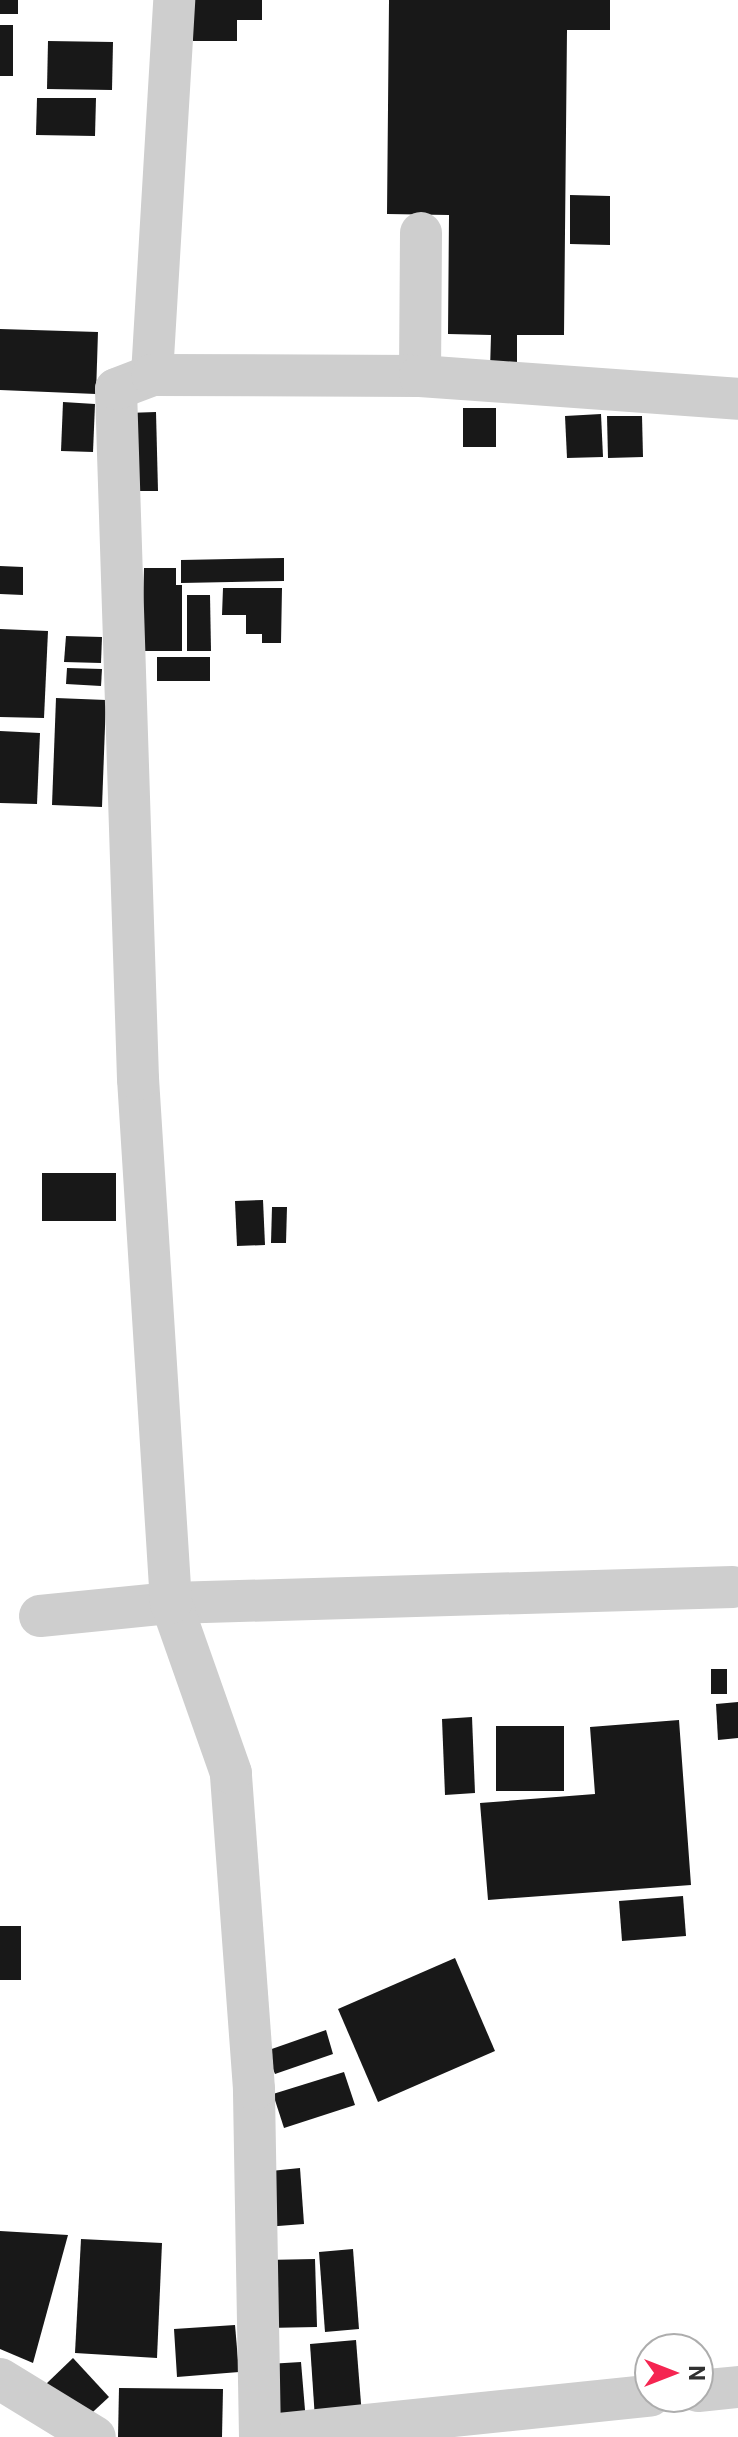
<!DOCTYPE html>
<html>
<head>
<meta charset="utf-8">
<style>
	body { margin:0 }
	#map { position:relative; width:738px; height:2437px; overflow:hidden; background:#fff; font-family:Roboto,sans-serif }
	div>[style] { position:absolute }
	.building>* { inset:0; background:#181818 }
	.minor>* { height:42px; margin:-21px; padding:0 21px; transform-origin:21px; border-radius:21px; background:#cecece }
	span { translate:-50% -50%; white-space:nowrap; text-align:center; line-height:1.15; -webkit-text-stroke:8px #fff; paint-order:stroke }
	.north { position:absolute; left:634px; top:2333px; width:80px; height:80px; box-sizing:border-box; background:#fff; border:2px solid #adadad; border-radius:50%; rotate:90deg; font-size:22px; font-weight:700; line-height:32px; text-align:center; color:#313131 }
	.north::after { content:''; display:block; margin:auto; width:28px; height:36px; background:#f52551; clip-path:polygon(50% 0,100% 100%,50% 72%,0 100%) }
</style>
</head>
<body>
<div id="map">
	<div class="building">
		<i style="clip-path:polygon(0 0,18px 0,18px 14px,0 14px)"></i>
		<i style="clip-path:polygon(193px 0,262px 0,262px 20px,237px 20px,237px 41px,193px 41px)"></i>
		<i style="clip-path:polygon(389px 0,610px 0,610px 30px,567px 30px,564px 335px,517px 335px,517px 370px,490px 370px,491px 335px,448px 334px,449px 215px,387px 214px)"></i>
		<i style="clip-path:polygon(0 25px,13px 25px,13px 76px,0 76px)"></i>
		<i style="clip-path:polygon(48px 41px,113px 42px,112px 90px,47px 89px)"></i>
		<i style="clip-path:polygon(37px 98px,96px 98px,95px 136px,36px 135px)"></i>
		<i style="clip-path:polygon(570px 195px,610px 196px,610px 245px,570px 244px)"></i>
		<i style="clip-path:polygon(0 329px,98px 332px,96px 394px,0 390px)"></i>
		<i style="clip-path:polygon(63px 402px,95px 404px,93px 452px,61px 451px)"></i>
		<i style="clip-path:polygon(463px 408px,496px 408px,496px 447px,463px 447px)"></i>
		<i style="clip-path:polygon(156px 412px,158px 491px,129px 491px,127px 413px)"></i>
		<i style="clip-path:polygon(601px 414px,603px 457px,567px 458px,565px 416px)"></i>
		<i style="clip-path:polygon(607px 416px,642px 416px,643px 457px,608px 458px)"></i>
		<i style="clip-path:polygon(284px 558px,284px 581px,181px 583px,181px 560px)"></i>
		<i style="clip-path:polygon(0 566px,23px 567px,23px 595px,0 594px)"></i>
		<i style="clip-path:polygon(144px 568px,176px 568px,176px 585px,182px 585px,182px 651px,142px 651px)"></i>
		<i style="clip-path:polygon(223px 588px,282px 588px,281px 643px,262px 643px,262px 634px,246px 634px,246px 615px,222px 615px)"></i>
		<i style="clip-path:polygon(187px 595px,210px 595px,211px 651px,187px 651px)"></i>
		<i style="clip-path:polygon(0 629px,48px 631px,44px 718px,0 717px)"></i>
		<i style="clip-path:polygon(66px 636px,102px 637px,101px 663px,64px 662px)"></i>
		<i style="clip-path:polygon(157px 657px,210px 657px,210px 681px,157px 681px)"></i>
		<i style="clip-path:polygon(67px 668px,102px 669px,101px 686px,66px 684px)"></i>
		<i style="clip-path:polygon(56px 698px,106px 700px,102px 807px,52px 805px)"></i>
		<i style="clip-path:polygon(0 731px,40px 733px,37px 804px,0 803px)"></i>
		<i style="clip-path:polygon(42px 1173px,116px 1173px,116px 1221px,42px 1221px)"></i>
		<i style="clip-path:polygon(263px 1200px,265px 1245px,237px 1246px,235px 1201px)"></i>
		<i style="clip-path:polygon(272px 1207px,287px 1207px,286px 1243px,271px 1243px)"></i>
		<i style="clip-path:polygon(711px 1669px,727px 1669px,727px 1694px,711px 1694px)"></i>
		<i style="clip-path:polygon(738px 1702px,738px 1738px,718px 1740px,716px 1704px)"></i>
		<i style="clip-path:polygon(472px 1717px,475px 1793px,445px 1795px,442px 1719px)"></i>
		<i style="clip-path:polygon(679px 1720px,691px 1885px,488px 1900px,480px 1803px,595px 1794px,590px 1727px)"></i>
		<i style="clip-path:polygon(496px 1726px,564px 1726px,564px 1791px,496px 1791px)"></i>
		<i style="clip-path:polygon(683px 1896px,686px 1936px,622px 1941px,619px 1901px)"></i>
		<i style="clip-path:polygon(0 1926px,21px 1926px,21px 1980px,0 1980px)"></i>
		<i style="clip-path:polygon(455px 1958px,495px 2051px,378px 2102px,338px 2009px)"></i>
		<i style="clip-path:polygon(326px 2030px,333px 2054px,275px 2074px,266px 2051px)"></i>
		<i style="clip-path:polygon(344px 2072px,355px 2105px,284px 2128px,273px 2094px)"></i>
		<i style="clip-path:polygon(300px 2168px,304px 2224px,265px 2227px,261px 2172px)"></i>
		<i style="clip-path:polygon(0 2231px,68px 2235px,33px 2363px,0 2349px)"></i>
		<i style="clip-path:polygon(81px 2239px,162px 2243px,157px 2358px,75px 2353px)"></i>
		<i style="clip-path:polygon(353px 2249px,359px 2329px,325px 2332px,319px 2252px)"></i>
		<i style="clip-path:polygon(315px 2259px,317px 2327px,266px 2328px,265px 2260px)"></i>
		<i style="clip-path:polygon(235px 2325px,239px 2372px,177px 2377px,174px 2329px)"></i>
		<i style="clip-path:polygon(356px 2340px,362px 2416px,315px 2419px,310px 2344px)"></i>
		<i style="clip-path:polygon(73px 2358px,109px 2397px,81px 2423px,46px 2384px)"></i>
		<i style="clip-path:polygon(301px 2362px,306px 2422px,272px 2425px,268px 2364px)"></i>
		<i style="clip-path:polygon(119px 2388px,223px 2389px,222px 2437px,118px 2437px)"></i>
	</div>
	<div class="minor">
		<i style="left:152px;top:375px;width:376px;rotate:-86.6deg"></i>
		<i style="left:420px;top:376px;width:143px;rotate:-89.6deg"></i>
		<i style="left:40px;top:1616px;width:132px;rotate:-5.7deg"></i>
		<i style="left:171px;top:1603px;width:562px;rotate:-1.63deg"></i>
		<i style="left:0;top:2379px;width:111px;rotate:31.4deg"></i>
		<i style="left:698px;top:2391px;width:40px;rotate:-5.7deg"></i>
		<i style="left:260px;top:2436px;width:392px;rotate:-5.9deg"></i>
		<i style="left:260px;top:2437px;width:348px;rotate:-91deg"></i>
		<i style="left:254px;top:2089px;width:317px;rotate:-94.2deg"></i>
		<i style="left:231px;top:1773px;width:180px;rotate:-109.4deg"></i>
		<i style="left:171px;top:1603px;width:525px;rotate:-93.6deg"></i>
		<i style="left:138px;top:1079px;width:690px;rotate:-91.83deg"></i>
		<i style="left:116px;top:389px;width:39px;rotate:-21deg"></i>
		<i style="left:152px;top:375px;width:268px;rotate:0.2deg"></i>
		<i style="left:420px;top:376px;width:319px;rotate:4.1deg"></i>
	</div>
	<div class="north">N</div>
</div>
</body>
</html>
